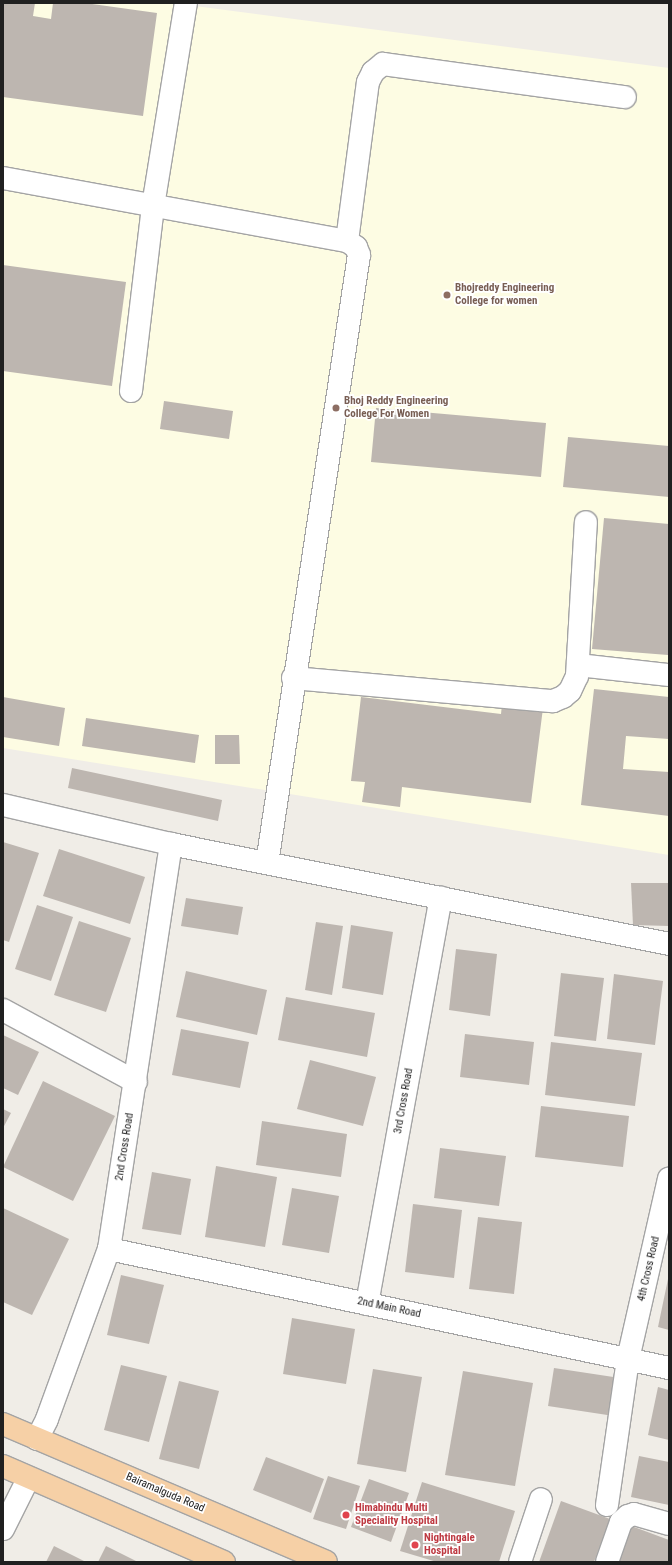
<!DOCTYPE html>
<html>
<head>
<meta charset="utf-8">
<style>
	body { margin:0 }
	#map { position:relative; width:672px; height:1565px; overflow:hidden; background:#f0ede7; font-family:"Roboto Condensed",sans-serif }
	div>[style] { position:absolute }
	.education>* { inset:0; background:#fdfce3 }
	.building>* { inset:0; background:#bdb6b0 }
	.roads { filter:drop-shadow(1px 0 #a4a4a4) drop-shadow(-1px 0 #a4a4a4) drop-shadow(0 1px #a4a4a4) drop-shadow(0 -1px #a4a4a4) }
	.minor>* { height:22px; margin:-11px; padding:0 11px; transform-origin:11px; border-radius:11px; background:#fff }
	.major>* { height:22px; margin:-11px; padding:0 11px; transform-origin:11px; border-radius:11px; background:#f6d0a6 }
	.dots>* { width:11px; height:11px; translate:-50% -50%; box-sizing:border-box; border:2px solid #fff; border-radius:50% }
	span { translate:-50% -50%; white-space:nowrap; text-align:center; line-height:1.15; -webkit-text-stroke:3.5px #fff; paint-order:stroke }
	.education-label { font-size:11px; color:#785e54; font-weight:700 }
	.left { translate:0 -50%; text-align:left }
	.street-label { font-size:11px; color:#202020 }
	.health-label { font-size:11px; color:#be3a42; font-weight:700 }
	.frame { position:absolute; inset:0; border:4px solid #202020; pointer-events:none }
</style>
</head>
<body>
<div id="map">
	<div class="education">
		<i style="clip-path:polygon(3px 3px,172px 3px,669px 68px,669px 855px,3px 748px)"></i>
	</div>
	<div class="building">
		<i style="clip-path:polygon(3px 3px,35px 3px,33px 16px,51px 19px,53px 3px,85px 3px,157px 13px,143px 116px,3px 97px)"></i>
		<i style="clip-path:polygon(3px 265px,126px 282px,112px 386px,3px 371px)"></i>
		<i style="clip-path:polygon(164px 401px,233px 411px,229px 439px,160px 429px)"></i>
		<i style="clip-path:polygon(376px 408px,546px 423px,541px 477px,371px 462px)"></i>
		<i style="clip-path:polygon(568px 437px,669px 446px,669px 497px,563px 487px)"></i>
		<i style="clip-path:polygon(604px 518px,669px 524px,668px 655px,592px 649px)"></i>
		<i style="clip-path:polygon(594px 689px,669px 697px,669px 739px,626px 736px,623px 769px,669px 772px,669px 816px,581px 805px)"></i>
		<i style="clip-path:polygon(3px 697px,65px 708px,59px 746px,3px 737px)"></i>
		<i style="clip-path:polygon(361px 697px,501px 714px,502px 704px,543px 708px,531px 803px,402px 787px,400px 807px,362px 802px,365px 782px,351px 781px)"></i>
		<i style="clip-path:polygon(86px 718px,199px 735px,195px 763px,82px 746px)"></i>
		<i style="clip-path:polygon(215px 735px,239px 735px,240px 764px,215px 764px)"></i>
		<i style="clip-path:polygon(72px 768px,222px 800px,218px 821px,68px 788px)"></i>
		<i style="clip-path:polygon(3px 842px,39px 853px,9px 942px,3px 940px)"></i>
		<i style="clip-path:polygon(59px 849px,145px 877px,130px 924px,43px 896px)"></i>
		<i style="clip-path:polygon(631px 883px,669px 883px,669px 926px,633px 925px)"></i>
		<i style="clip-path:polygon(186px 898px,243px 907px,238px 935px,181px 926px)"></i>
		<i style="clip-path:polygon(37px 905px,73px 917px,51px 981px,15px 969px)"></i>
		<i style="clip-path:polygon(79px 921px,131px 938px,106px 1012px,54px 995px)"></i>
		<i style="clip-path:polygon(316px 922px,343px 926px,332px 995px,305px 990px)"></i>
		<i style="clip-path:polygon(351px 925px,393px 932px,383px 995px,342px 988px)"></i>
		<i style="clip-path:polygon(456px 949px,497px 954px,490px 1016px,449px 1010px)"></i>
		<i style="clip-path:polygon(186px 971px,267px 990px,257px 1035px,176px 1017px)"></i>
		<i style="clip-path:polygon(561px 973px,604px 978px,596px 1041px,554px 1036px)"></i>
		<i style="clip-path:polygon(614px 974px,663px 981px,655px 1045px,607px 1039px)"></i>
		<i style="clip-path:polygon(286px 997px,375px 1013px,367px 1057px,278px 1040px)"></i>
		<i style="clip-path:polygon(181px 1029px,249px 1042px,240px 1088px,172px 1075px)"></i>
		<i style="clip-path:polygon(465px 1034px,534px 1042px,529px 1085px,460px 1077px)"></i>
		<i style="clip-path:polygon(3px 1035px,39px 1052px,18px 1095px,3px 1088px)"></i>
		<i style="clip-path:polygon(551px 1042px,642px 1053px,635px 1106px,545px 1095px)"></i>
		<i style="clip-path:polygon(310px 1060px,376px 1077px,363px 1126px,297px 1109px)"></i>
		<i style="clip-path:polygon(43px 1081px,115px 1116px,73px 1201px,3px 1167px)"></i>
		<i style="clip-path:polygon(541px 1106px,629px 1116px,623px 1167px,535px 1157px)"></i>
		<i style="clip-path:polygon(3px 1109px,11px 1113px,3px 1128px)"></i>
		<i style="clip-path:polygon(262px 1121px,347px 1134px,341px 1177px,256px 1165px)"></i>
		<i style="clip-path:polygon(440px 1148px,506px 1156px,499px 1206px,434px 1198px)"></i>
		<i style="clip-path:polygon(216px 1166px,277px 1177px,265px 1247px,205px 1237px)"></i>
		<i style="clip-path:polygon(152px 1172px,191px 1179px,181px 1235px,142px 1229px)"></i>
		<i style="clip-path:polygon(292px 1188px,339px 1196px,329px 1253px,282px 1245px)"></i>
		<i style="clip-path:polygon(413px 1204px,462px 1210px,454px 1278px,405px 1272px)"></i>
		<i style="clip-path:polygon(3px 1208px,69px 1239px,32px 1315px,3px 1302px)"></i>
		<i style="clip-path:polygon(478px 1217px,522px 1222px,514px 1294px,469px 1289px)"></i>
		<i style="clip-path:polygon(121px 1275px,164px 1285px,149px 1344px,107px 1335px)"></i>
		<i style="clip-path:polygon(668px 1279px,669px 1279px,669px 1330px,658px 1327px)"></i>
		<i style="clip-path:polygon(292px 1318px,355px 1329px,346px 1384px,283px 1374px)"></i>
		<i style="clip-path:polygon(121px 1365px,167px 1376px,149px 1442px,104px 1430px)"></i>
		<i style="clip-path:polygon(554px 1368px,620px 1378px,614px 1416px,548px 1406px)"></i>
		<i style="clip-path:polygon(373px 1369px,422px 1377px,406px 1472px,357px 1464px)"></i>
		<i style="clip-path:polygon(463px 1371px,533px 1383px,515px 1486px,445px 1475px)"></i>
		<i style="clip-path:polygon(179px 1381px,219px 1391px,199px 1469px,159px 1459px)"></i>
		<i style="clip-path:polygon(658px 1387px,669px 1390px,669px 1440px,648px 1435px)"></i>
		<i style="clip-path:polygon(639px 1456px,669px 1462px,669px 1505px,631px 1497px)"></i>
		<i style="clip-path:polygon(266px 1457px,324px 1479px,311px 1513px,253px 1490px)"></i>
		<i style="clip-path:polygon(328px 1476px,360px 1486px,346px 1529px,313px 1519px)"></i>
		<i style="clip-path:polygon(369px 1479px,409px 1493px,391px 1542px,351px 1527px)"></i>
		<i style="clip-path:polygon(422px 1482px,515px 1511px,499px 1562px,437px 1562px,400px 1551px)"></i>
		<i style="clip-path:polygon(561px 1501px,610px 1519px,594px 1562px,539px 1562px)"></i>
		<i style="clip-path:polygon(626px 1524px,669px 1540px,669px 1562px,611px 1562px)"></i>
		<i style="clip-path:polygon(54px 1546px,86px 1562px,46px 1562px)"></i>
		<i style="clip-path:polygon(106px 1546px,138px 1562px,98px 1562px)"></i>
	</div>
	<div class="roads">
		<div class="minor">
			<i style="left:3px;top:178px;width:350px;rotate:10.4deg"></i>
			<i style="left:347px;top:241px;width:11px;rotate:34deg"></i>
			<i style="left:356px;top:247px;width:9px;rotate:69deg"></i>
			<i style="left:359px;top:255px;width:615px;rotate:98.6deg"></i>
			<i style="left:347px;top:241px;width:160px;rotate:-82.5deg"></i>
			<i style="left:368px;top:82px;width:11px;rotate:-63deg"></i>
			<i style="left:373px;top:72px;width:13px;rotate:-39deg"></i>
			<i style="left:383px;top:64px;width:244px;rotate:7.8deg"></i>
			<i style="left:131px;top:391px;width:186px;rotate:-83.2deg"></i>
			<i style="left:153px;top:206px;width:206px;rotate:-80.8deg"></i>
			<i style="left:578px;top:665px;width:92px;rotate:6.3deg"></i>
			<i style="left:293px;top:678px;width:261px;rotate:5.1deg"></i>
			<i style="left:553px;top:701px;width:11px;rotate:-22deg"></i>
			<i style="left:563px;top:697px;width:9px;rotate:-41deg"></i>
			<i style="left:570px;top:691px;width:17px;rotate:-65deg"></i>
			<i style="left:577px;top:676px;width:154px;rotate:-86.7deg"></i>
			<i style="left:3px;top:805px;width:172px;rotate:13.1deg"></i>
			<i style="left:171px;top:844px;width:508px;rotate:11.35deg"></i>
			<i style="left:3px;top:1010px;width:151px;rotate:28.4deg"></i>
			<i style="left:109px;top:1249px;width:573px;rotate:12deg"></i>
			<i style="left:367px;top:1304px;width:413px;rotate:-79.7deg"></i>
			<i style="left:37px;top:1439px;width:22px;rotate:-63deg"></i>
			<i style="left:47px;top:1419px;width:181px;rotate:-70deg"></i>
			<i style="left:109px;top:1249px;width:410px;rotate:-81.3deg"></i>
			<i style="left:607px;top:1505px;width:148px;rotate:-81.8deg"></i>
			<i style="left:628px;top:1359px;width:185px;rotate:-77.2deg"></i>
			<i style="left:3px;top:1529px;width:56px;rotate:-63.4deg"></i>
			<i style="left:520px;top:1562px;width:66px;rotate:-71.6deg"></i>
			<i style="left:607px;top:1562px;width:42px;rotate:-70.7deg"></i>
			<i style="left:621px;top:1522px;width:9px;rotate:-41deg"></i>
			<i style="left:628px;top:1516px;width:6px;rotate:-18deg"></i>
			<i style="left:634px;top:1514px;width:36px;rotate:16deg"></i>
		</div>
		<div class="major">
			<i style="left:3px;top:1424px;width:351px;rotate:23.1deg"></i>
			<i style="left:3px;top:1466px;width:241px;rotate:23.5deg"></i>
		</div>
	</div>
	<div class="dots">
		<i style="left:447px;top:295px;background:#8d6e63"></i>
		<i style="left:336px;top:408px;background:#8d6e63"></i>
		<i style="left:346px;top:1515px;background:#e0444e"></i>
		<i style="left:415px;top:1545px;background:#e0444e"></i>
	</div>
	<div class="education-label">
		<span class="left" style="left:455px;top:295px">Bhojreddy Engineering<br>College for women</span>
		<span class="left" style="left:344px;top:408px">Bhoj Reddy Engineering<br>College For Women</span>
	</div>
	<div class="street-label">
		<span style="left:404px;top:1101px;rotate:-80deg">3rd Cross Road</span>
		<span style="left:125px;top:1147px;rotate:-81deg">2nd Cross Road</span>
		<span style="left:649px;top:1269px;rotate:-77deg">4th Cross Road</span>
		<span style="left:389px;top:1308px;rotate:12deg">2nd Main Road</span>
		<span style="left:165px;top:1493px;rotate:23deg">Bairamalguda Road</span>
	</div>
	<div class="health-label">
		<span class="left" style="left:355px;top:1515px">Himabindu Multi<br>Speciality Hospital</span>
		<span class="left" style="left:424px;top:1545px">Nightingale<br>Hospital</span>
	</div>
	<div class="frame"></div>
</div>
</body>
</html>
